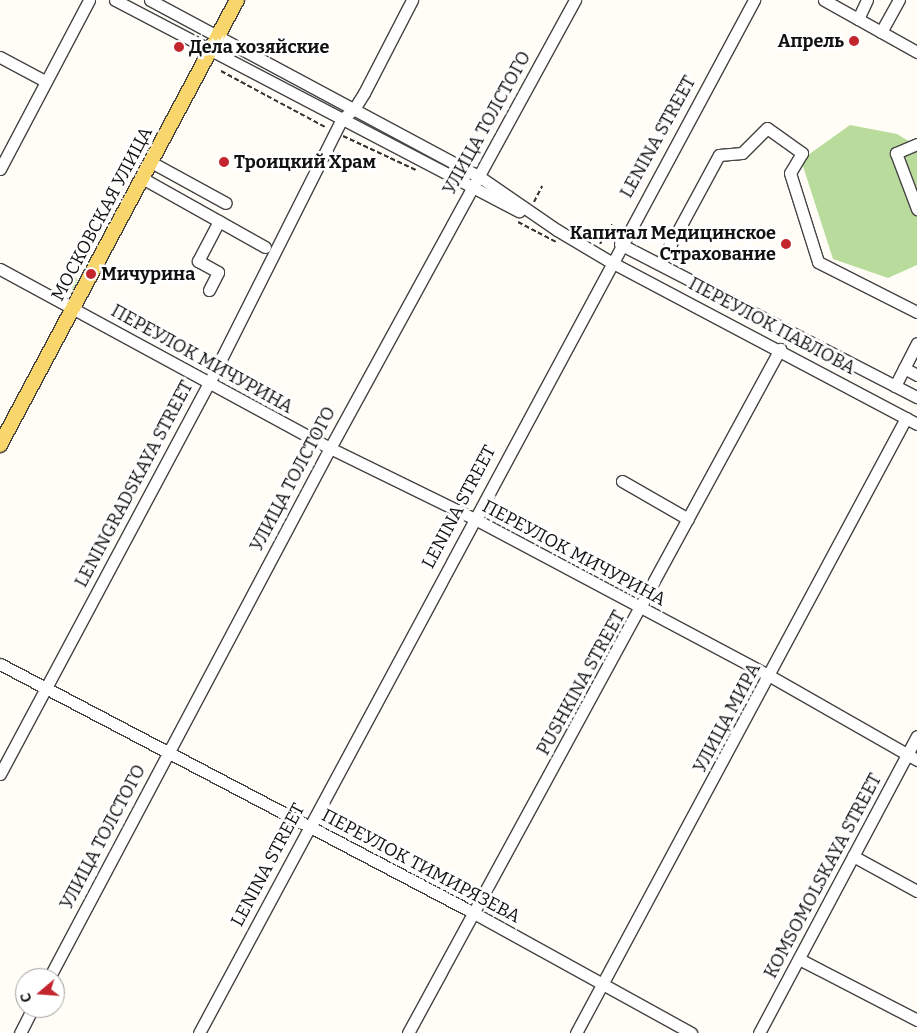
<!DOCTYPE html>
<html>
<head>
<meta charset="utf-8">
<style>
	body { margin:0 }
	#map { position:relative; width:917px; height:1033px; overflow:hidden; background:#fffdf5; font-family:Bitter,serif }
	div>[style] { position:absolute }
	.green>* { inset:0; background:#d5ebbd }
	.forest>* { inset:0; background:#b9dc9c }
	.path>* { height:2px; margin-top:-1px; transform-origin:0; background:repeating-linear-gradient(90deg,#333 0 5px,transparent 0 7.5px) }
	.roads { filter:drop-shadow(1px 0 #444) drop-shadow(-1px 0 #444) drop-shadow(0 1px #444) drop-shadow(0 -1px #444) }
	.minor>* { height:11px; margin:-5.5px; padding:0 5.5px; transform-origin:5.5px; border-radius:5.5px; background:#fff }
	.major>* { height:14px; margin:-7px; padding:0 7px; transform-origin:7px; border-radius:7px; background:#f9d66b }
	.dots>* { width:14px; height:14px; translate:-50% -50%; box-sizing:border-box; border:2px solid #fff; border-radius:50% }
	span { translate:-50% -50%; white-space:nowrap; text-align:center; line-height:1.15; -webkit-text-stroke:5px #fff; paint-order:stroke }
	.poi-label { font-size:18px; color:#111; font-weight:700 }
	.right { translate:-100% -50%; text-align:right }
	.left { translate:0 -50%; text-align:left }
	.street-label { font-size:18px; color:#111 }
	.north { position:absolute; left:15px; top:968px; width:50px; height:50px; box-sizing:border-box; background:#fff; border:1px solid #a0a0a0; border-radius:50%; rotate:252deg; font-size:14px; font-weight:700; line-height:20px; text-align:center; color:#111 }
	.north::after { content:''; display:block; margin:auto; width:18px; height:22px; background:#c4262e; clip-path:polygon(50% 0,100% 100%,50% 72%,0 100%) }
</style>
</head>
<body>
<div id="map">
	<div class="green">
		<i style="clip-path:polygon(73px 274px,78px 280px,71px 294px,61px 297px)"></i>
	</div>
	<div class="forest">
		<i style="clip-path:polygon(850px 125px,897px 134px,917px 146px,917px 265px,888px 278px,833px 259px,801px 160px)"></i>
	</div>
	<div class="path">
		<i style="left:221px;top:71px;width:118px;rotate:28.3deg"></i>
		<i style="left:343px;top:136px;width:81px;rotate:25deg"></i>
		<i style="left:534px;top:202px;width:18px;rotate:-63deg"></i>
		<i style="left:518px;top:222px;width:45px;rotate:27.7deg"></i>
		<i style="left:600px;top:244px;width:23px;rotate:-59deg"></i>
	</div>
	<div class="roads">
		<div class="minor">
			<i style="left:115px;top:0;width:456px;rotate:27.6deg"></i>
			<i style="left:150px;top:0;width:371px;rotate:28.2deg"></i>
			<i style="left:477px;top:175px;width:97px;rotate:34.5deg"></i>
			<i style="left:557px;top:230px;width:63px;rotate:30.7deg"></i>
			<i style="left:611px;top:262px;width:346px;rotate:27.9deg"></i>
			<i style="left:824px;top:0;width:107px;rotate:29.2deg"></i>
			<i style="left:858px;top:19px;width:21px;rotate:-65deg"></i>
			<i style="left:881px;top:32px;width:37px;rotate:-61deg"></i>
			<i style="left:0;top:57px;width:51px;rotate:28.1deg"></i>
			<i style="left:917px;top:144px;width:23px;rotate:157deg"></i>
			<i style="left:896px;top:153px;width:60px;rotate:69.4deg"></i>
			<i style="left:151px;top:162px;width:85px;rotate:28.7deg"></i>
			<i style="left:0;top:169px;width:191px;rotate:-62.2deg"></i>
			<i style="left:142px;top:178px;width:141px;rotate:29.3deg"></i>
			<i style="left:620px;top:244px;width:334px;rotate:27.3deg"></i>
			<i style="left:660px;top:264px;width:124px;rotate:-61.6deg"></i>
			<i style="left:719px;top:155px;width:23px;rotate:-5deg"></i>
			<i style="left:742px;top:153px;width:35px;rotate:-45deg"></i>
			<i style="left:767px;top:128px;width:43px;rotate:35.5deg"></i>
			<i style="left:802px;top:153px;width:23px;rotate:121deg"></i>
			<i style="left:790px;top:173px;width:93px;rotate:72.5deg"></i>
			<i style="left:818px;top:262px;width:111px;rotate:26.8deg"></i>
			<i style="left:0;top:269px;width:375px;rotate:28.5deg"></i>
			<i style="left:330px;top:448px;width:159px;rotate:26.1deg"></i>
			<i style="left:473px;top:518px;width:336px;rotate:28deg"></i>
			<i style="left:770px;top:676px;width:169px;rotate:29.7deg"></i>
			<i style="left:209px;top:290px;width:20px;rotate:-63deg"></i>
			<i style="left:218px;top:272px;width:23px;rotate:-151deg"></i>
			<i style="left:198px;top:261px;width:45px;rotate:-62.3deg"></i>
			<i style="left:904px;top:368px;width:15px;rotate:28deg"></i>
			<i style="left:895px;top:386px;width:48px;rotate:-62.9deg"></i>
			<i style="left:622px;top:481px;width:76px;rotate:29.9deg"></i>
			<i style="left:0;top:664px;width:535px;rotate:27.71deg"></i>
			<i style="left:474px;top:913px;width:248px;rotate:28.9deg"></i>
			<i style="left:0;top:774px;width:443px;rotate:-61.9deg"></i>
			<i style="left:209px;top:383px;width:294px;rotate:-63.3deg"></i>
			<i style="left:341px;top:120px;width:17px;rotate:-40deg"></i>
			<i style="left:354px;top:109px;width:19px;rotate:-58deg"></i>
			<i style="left:364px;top:93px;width:105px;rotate:-62.7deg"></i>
			<i style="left:853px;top:856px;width:73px;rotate:28.7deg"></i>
			<i style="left:799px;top:959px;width:133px;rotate:27.3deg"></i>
			<i style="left:49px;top:978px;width:600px;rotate:-62.07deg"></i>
			<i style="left:330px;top:448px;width:511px;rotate:-61.33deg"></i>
			<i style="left:20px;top:1033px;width:28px;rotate:-63deg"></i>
			<i style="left:199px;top:1033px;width:1173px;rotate:-61.75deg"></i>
			<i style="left:408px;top:1033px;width:779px;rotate:-61.46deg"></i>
			<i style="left:576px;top:1033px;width:698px;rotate:-61.78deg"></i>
			<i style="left:759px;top:1033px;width:336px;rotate:-62deg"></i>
		</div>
		<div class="major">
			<i style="left:0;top:445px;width:504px;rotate:-61.96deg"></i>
		</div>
	</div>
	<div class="dots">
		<i style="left:854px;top:41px;background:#c4262e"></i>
		<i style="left:179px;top:47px;background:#c4262e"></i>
		<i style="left:224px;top:162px;background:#c4262e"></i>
		<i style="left:786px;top:244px;background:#c4262e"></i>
		<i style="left:91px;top:274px;background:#c4262e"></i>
	</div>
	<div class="poi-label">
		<span class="right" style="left:844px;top:41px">Апрель</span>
		<span class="left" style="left:189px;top:47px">Дела хозяйские</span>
		<span class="left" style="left:234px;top:162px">Троицкий Храм</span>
		<span class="right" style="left:776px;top:244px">Капитал Медицинское<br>Страхование</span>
		<span class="left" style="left:101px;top:274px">Мичурина</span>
	</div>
	<div class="street-label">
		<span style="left:487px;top:123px;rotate:-61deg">УЛИЦА ТОЛСТОГО</span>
		<span style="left:658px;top:137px;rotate:-61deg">LENINA STREET</span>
		<span style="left:102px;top:214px;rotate:-62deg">МОСКОВСКАЯ УЛИЦА</span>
		<span style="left:772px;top:326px;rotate:28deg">ПЕРЕУЛОК ПАВЛОВА</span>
		<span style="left:202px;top:359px;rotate:29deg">ПЕРЕУЛОК МИЧУРИНА</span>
		<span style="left:293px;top:479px;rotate:-62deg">УЛИЦА ТОЛСТОГО</span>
		<span style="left:134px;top:484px;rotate:-62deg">LENINGRADSKAYA STREET</span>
		<span style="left:459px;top:507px;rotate:-62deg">LENINA STREET</span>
		<span style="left:574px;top:553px;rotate:28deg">ПЕРЕУЛОК МИЧУРИНА</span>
		<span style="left:581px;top:683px;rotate:-61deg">PUSHKINA STREET</span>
		<span style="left:727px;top:718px;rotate:-62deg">УЛИЦА МИРА</span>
		<span style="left:103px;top:837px;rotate:-62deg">УЛИЦА ТОЛСТОГО</span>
		<span style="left:268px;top:865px;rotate:-62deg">LENINA STREET</span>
		<span style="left:421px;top:866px;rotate:28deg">ПЕРЕУЛОК ТИМИРЯЗЕВА</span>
		<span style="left:823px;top:876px;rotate:-62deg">KOMSOMOLSKAYA STREET</span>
	</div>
	<div class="north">С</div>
</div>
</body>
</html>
